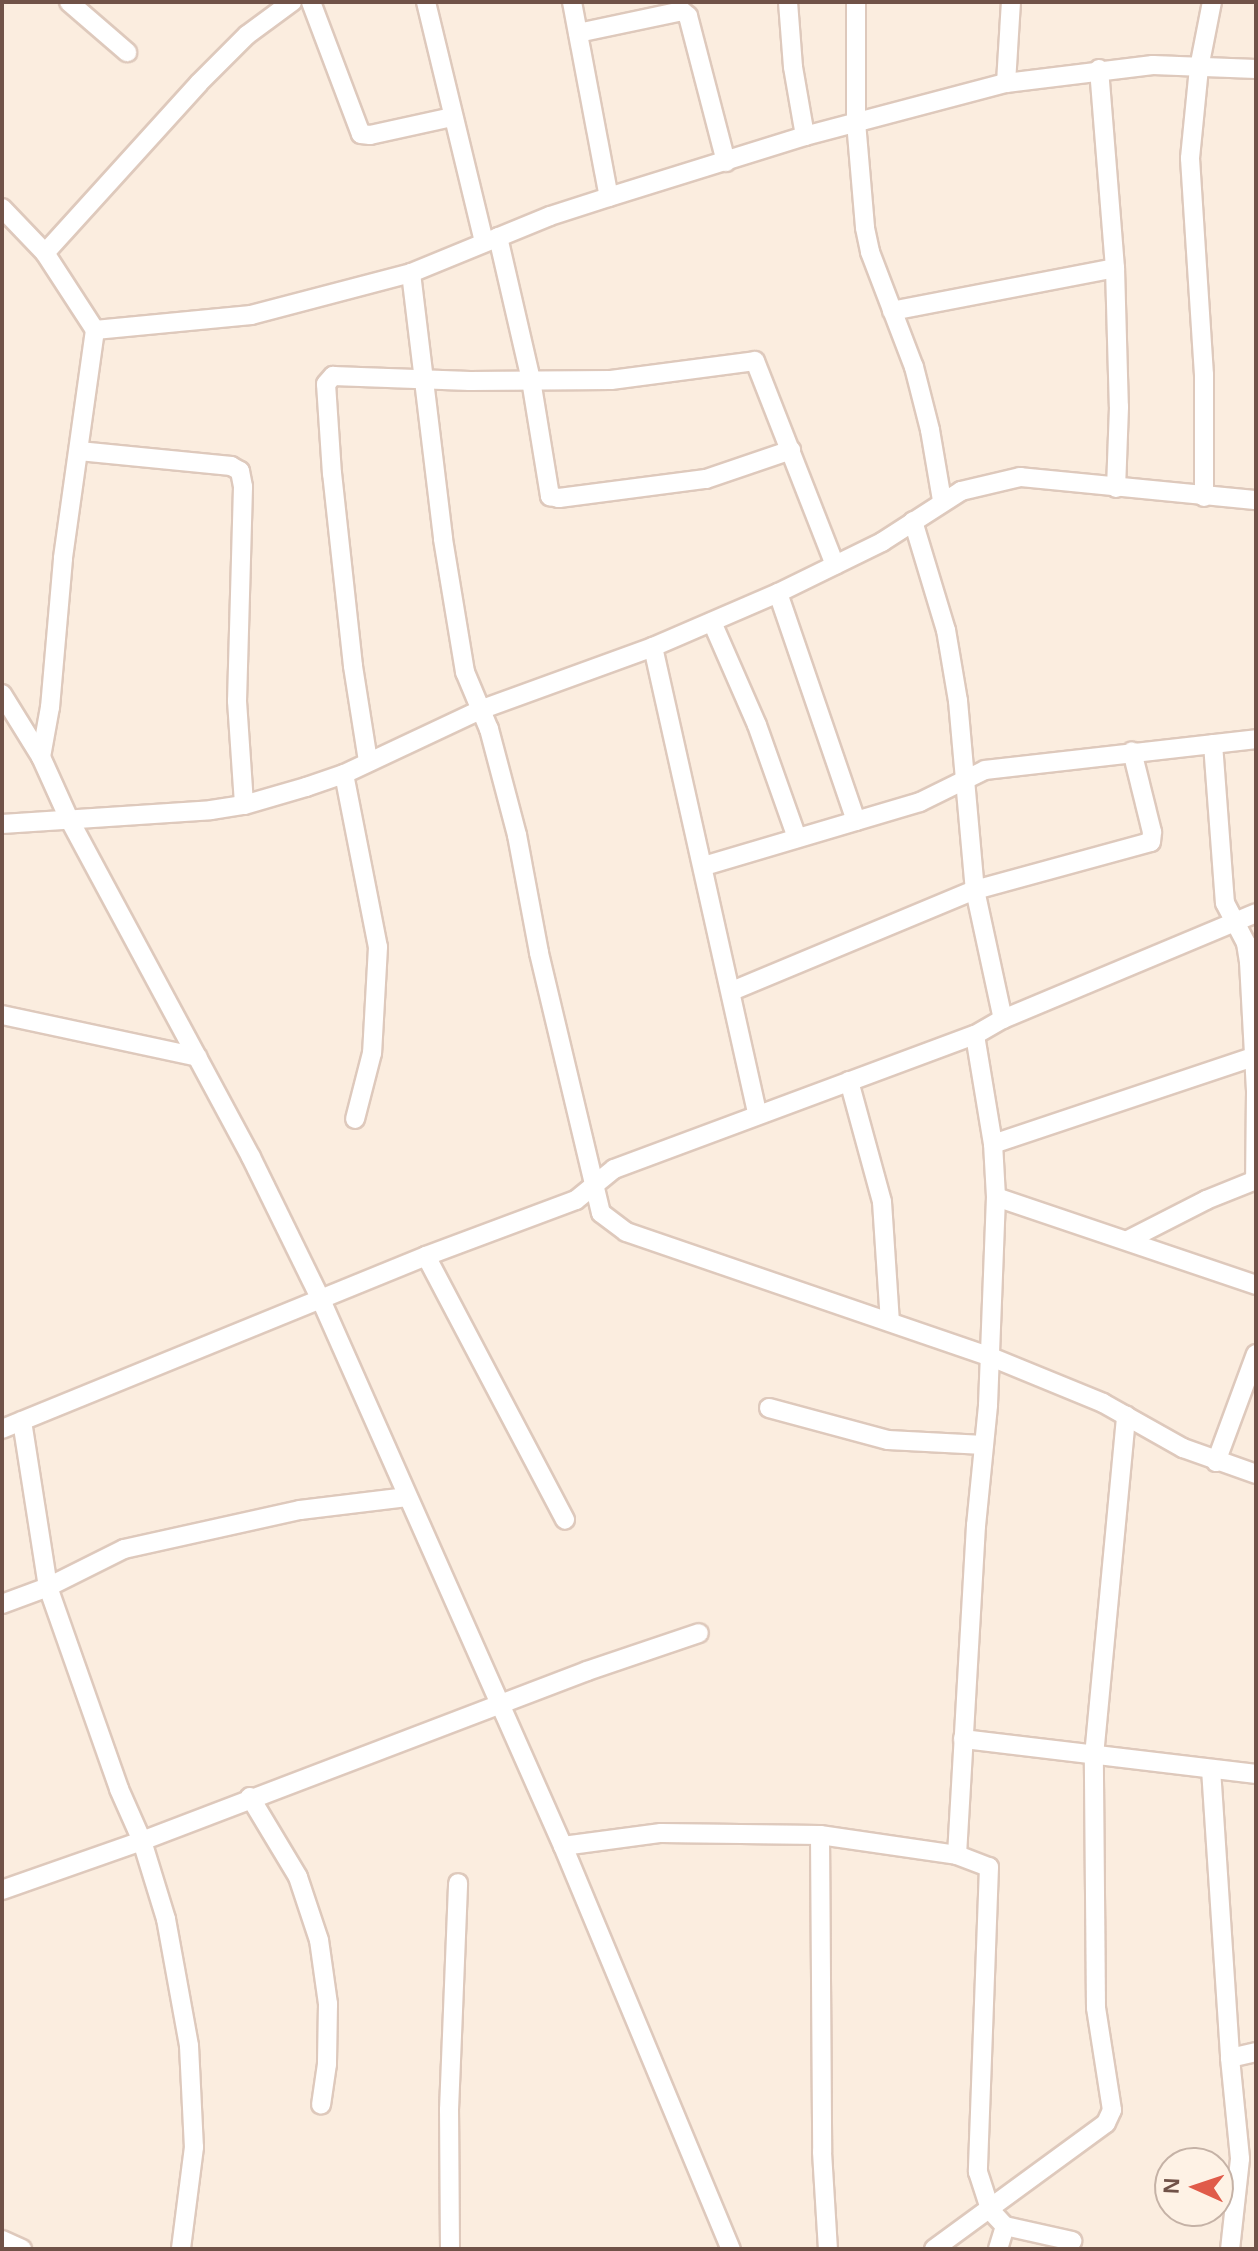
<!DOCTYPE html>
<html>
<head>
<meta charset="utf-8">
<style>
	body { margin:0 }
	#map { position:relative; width:1258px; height:2251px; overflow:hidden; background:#fbeddf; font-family:Helvetica,sans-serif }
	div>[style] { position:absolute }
	.roads { filter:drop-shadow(2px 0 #dec9bc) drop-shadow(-2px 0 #dec9bc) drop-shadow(0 2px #dec9bc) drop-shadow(0 -2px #dec9bc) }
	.minor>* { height:18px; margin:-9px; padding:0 9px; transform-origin:9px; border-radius:9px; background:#fff }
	span { translate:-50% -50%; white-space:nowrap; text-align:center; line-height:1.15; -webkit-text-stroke:6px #fef2e5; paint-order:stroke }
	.frame { position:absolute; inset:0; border:4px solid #705248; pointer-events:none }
	.north { position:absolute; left:1154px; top:2147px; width:80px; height:80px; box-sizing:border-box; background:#fef2e5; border:2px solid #c5b2a6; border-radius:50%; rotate:273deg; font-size:22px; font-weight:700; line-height:32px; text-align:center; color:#705248 }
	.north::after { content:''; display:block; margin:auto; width:28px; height:36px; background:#e05b49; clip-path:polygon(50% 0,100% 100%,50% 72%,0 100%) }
</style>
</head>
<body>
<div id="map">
	<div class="roads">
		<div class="minor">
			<i style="left:69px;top:2px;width:77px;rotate:40.8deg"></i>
			<i style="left:311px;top:2px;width:141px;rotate:69.3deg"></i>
			<i style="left:361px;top:134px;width:9px;rotate:6deg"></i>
			<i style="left:370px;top:135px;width:84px;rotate:-12.4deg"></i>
			<i style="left:426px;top:2px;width:247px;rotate:76.4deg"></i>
			<i style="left:572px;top:2px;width:198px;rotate:79.3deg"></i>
			<i style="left:788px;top:2px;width:65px;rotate:85.6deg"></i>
			<i style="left:793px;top:67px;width:70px;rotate:80.1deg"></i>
			<i style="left:856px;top:2px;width:120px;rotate:90deg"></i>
			<i style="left:856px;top:122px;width:106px;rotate:85.1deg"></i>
			<i style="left:865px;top:228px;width:25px;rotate:78deg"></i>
			<i style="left:870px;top:252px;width:123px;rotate:69.1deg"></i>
			<i style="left:914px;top:367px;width:65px;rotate:75.7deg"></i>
			<i style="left:930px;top:430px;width:71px;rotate:80.3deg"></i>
			<i style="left:578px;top:33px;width:106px;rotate:-11.9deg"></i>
			<i style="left:682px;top:11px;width:8px;rotate:40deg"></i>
			<i style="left:688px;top:16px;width:151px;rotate:75.4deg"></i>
			<i style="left:1099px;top:69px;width:200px;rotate:85.4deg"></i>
			<i style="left:1115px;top:268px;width:139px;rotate:88.4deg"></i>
			<i style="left:1119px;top:407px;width:81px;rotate:92.1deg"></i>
			<i style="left:1006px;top:83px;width:81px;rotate:-86.5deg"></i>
			<i style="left:2px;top:208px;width:62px;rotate:46.3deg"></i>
			<i style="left:45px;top:253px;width:92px;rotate:57deg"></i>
			<i style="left:95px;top:330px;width:231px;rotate:98deg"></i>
			<i style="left:63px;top:559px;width:149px;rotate:95deg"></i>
			<i style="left:50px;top:707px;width:51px;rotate:100.2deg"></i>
			<i style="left:498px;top:237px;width:147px;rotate:77deg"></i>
			<i style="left:531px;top:380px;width:118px;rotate:80.7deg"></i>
			<i style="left:550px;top:496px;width:9px;rotate:13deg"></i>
			<i style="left:559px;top:498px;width:148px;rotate:-7.4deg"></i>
			<i style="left:706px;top:479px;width:90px;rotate:-18.8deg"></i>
			<i style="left:45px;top:253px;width:229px;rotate:-47.8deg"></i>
			<i style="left:199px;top:83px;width:68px;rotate:-45deg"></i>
			<i style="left:247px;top:35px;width:56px;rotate:-36.3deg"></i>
			<i style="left:411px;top:273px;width:268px;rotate:83.1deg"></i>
			<i style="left:443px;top:539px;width:135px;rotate:80.6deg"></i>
			<i style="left:465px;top:672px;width:62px;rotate:67.2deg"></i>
			<i style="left:489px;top:729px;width:110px;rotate:75.2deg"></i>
			<i style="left:517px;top:835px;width:120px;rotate:79.4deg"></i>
			<i style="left:539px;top:953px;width:267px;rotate:76.6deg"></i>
			<i style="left:601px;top:1213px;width:31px;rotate:37deg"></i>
			<i style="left:626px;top:1232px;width:386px;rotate:18.9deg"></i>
			<i style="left:991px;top:1357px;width:121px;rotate:22.3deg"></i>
			<i style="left:1103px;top:1403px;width:92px;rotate:29.4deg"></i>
			<i style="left:1183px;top:1448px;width:77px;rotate:19.6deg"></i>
			<i style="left:892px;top:311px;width:227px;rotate:-10.9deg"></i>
			<i style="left:95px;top:330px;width:157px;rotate:-5.5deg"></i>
			<i style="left:251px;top:315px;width:165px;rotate:-14.7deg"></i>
			<i style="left:411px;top:273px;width:150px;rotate:-22.3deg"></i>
			<i style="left:550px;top:216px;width:62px;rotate:-17.9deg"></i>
			<i style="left:609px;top:197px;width:205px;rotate:-17.3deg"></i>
			<i style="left:805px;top:136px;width:208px;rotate:-14.8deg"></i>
			<i style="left:1006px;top:83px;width:148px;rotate:-7deg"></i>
			<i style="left:1153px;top:65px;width:103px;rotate:2.2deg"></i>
			<i style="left:79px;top:451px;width:153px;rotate:5.6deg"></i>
			<i style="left:231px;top:466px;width:10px;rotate:29deg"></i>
			<i style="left:240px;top:471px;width:16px;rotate:79deg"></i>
			<i style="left:243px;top:487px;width:214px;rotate:91.6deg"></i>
			<i style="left:237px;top:701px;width:104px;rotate:86.1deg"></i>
			<i style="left:1204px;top:497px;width:122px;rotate:-90deg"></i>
			<i style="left:1204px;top:375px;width:217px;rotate:-93.7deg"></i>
			<i style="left:1190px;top:158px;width:90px;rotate:-84.3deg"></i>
			<i style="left:1199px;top:68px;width:67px;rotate:-78.9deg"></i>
			<i style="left:913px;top:521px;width:114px;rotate:73.2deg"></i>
			<i style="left:946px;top:630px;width:72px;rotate:80.4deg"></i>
			<i style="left:958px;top:701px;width:190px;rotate:84.9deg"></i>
			<i style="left:975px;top:890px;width:132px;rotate:77.8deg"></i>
			<i style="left:778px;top:593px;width:241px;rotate:71.1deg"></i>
			<i style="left:712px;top:622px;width:112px;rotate:66.4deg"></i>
			<i style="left:757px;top:725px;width:120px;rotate:70.5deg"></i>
			<i style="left:653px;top:647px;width:478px;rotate:77.4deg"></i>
			<i style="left:2px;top:694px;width:74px;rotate:58.2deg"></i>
			<i style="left:41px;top:757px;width:68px;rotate:65.7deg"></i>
			<i style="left:69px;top:819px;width:384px;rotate:61.7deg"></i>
			<i style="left:251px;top:1157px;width:159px;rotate:63.9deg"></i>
			<i style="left:321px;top:1300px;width:597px;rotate:66.1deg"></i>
			<i style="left:563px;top:1846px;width:437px;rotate:67.4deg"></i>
			<i style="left:1213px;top:744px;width:159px;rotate:85.7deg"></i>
			<i style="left:1225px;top:903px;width:45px;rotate:62.3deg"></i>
			<i style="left:1246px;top:943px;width:19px;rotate:81deg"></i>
			<i style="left:1249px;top:962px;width:130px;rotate:86.9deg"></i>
			<i style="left:1256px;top:1092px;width:89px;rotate:90.6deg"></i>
			<i style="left:368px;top:761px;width:96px;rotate:-99deg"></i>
			<i style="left:353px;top:666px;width:193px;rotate:-96.2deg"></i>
			<i style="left:332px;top:474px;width:90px;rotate:-93.8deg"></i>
			<i style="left:326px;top:384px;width:11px;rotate:-49deg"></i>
			<i style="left:333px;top:376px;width:137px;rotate:2.1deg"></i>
			<i style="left:470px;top:381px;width:141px;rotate:-0.4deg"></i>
			<i style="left:611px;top:380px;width:145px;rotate:-7.5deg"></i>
			<i style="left:755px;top:361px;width:219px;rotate:68.6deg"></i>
			<i style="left:344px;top:774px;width:176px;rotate:78.9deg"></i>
			<i style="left:378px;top:947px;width:106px;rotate:93.2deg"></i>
			<i style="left:372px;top:1053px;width:68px;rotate:104.4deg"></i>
			<i style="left:2px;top:824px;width:209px;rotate:-3.8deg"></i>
			<i style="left:211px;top:810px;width:33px;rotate:-9deg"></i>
			<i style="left:244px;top:805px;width:65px;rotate:-16.2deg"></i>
			<i style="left:306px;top:787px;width:40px;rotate:-18.9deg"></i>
			<i style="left:344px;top:774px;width:150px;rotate:-25.2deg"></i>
			<i style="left:480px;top:710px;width:184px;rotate:-20deg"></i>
			<i style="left:653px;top:647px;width:136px;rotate:-23.4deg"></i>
			<i style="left:778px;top:593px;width:116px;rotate:-26.1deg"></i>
			<i style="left:882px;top:542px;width:94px;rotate:-32.8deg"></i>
			<i style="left:961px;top:491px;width:61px;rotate:-13.3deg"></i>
			<i style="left:1020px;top:477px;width:237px;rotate:5.6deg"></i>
			<i style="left:704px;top:866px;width:225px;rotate:-16.5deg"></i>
			<i style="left:920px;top:802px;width:72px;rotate:-26.2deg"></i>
			<i style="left:985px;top:770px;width:273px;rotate:-6.5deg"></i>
			<i style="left:732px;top:991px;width:263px;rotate:-22.6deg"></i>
			<i style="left:975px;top:890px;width:182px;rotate:-15.3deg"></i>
			<i style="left:1151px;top:842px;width:10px;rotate:-84deg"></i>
			<i style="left:1152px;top:832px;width:83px;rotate:-103.9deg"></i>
			<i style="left:2px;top:1015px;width:200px;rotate:12.1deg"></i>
			<i style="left:849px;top:1081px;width:125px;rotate:74.7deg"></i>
			<i style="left:882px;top:1202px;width:119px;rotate:86.2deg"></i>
			<i style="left:993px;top:1144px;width:277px;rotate:-18.5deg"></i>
			<i style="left:996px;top:1197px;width:274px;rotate:18.7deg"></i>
			<i style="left:1128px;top:1240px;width:88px;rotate:-27.1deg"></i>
			<i style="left:1206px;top:1200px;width:54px;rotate:-21.8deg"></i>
			<i style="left:426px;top:1256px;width:298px;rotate:62.2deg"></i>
			<i style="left:769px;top:1408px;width:123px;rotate:15.1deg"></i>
			<i style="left:888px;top:1440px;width:96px;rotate:3deg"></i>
			<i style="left:22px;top:1421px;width:168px;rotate:81.1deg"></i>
			<i style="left:48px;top:1587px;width:214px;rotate:70.6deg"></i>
			<i style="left:119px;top:1789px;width:57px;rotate:66.1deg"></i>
			<i style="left:142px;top:1841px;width:82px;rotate:72.9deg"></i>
			<i style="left:166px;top:1919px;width:129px;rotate:79.7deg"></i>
			<i style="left:189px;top:2046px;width:101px;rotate:87.2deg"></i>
			<i style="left:194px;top:2147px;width:103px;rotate:97.3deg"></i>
			<i style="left:2px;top:1429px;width:458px;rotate:-22.2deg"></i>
			<i style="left:426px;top:1256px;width:160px;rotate:-20.5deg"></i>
			<i style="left:576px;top:1200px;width:49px;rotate:-39.2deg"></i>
			<i style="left:614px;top:1169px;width:385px;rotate:-20.4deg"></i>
			<i style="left:975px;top:1035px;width:32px;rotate:-30deg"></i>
			<i style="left:1003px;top:1019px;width:274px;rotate:-22.7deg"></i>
			<i style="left:1216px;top:1462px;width:115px;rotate:-69.7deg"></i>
			<i style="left:2px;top:1604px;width:49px;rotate:-20.3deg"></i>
			<i style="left:48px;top:1587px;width:85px;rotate:-26.6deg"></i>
			<i style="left:124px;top:1549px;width:180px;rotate:-12.5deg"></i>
			<i style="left:300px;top:1510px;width:108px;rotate:-6.9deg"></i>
			<i style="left:963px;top:1739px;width:295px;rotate:6.8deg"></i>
			<i style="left:1211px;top:1769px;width:290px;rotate:86.2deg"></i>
			<i style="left:1230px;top:2058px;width:101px;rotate:84.3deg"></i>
			<i style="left:1240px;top:2159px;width:91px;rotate:96.3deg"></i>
			<i style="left:250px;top:1797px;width:93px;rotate:59deg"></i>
			<i style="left:298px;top:1877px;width:66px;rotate:71.6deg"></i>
			<i style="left:319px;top:1940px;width:65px;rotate:82deg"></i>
			<i style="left:328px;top:2004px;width:60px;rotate:91deg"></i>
			<i style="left:327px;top:2064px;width:41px;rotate:98.3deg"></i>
			<i style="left:820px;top:1835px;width:317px;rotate:89.6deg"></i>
			<i style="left:822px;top:2152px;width:97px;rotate:86.5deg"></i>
			<i style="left:563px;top:1846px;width:99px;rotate:-7.6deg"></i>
			<i style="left:661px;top:1833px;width:159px;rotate:0.7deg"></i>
			<i style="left:820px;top:1835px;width:138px;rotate:8.3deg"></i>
			<i style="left:957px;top:1855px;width:34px;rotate:21deg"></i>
			<i style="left:989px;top:1867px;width:305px;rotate:92.1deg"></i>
			<i style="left:978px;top:2172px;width:40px;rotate:72deg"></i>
			<i style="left:990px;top:2210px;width:22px;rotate:47deg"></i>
			<i style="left:1005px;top:2226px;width:69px;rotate:12.6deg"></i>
			<i style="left:957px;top:1855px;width:330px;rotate:-86.7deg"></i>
			<i style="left:976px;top:1526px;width:122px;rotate:-84.3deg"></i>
			<i style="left:988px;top:1405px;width:208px;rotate:-87.8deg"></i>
			<i style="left:996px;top:1197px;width:53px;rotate:-93.2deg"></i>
			<i style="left:993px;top:1144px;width:110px;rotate:-99.4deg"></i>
			<i style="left:2px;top:1890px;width:148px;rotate:-19.3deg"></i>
			<i style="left:142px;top:1841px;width:476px;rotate:-20.9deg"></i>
			<i style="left:587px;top:1671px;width:118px;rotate:-18.7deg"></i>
			<i style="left:1230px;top:2058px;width:27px;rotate:-13deg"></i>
			<i style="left:2px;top:2240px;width:22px;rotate:24deg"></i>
			<i style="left:450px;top:2249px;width:139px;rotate:-90.4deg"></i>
			<i style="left:449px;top:2110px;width:227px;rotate:-87.7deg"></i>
			<i style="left:934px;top:2249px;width:213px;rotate:-36.2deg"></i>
			<i style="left:1106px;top:2123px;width:14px;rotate:-65deg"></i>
			<i style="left:1112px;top:2110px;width:103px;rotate:-98.9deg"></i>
			<i style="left:1096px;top:2008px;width:252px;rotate:-90.5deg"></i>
			<i style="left:1094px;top:1756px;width:342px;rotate:-84.6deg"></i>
			<i style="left:998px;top:2249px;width:24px;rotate:-73deg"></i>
		</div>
	</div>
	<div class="frame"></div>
	<div class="north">N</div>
</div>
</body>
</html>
